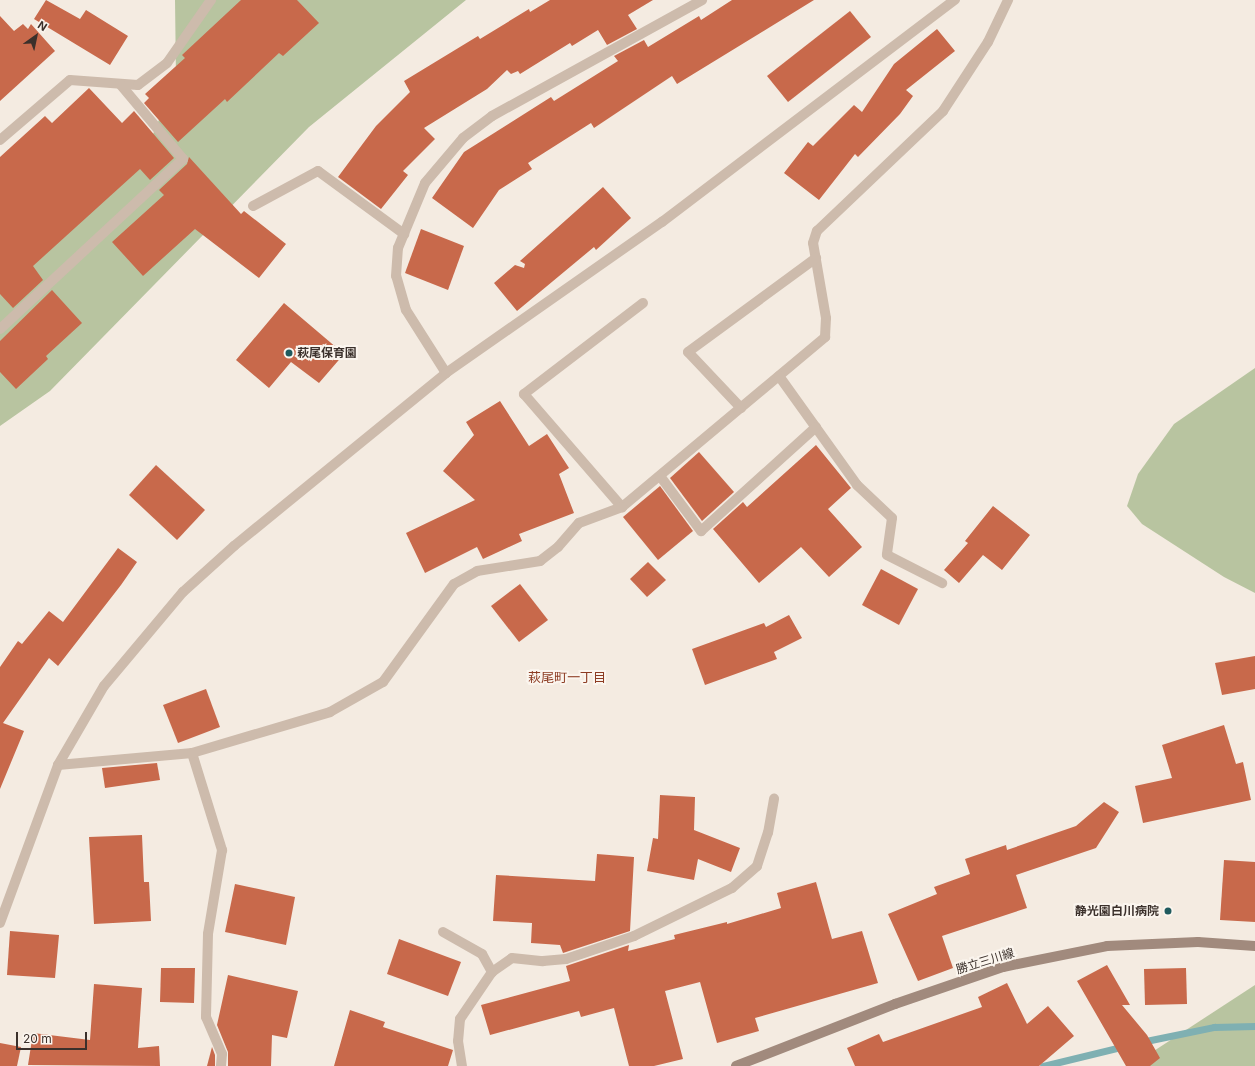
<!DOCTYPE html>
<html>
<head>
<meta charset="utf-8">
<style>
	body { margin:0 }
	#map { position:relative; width:1255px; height:1066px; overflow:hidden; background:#f4ebe1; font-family:Inter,"Noto Sans JP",sans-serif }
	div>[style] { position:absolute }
	.green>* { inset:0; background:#b8c4a0 }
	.stream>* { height:7px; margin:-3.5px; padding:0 3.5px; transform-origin:3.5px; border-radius:3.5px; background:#7fb0b2 }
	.building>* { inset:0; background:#c8694b }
	.minor>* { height:10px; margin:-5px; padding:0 5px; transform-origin:5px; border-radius:5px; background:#cdbbac }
	.secondary>* { height:10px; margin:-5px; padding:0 5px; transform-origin:5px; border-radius:5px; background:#a18a7d }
	.dots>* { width:11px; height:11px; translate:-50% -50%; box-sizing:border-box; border:2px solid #fbf5ee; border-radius:50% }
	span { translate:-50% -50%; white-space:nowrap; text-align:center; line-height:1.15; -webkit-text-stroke:4px #fbf5ee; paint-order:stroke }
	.poi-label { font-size:12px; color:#3b302b; font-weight:700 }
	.left { translate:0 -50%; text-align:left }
	.right { translate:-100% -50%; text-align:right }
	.street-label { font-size:12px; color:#3b302b }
	.neighbourhood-label { font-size:13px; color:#8c3b22 }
	.north { position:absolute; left:16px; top:16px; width:40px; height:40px; -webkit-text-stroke:3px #fbf5ee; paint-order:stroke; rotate:33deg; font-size:11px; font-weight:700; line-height:16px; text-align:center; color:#3b302b }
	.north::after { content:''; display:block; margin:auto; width:14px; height:18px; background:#3b302b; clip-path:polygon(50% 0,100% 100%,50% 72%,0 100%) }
	.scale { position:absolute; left:16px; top:1032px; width:71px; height:18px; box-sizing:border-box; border:2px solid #3b302b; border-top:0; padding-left:5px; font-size:12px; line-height:14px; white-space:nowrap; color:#3b302b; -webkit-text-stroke:3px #fbf5ee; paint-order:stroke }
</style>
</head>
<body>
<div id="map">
	<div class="green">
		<i style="clip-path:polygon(175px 0,466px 0,309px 127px,50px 391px,0 426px,0 274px,149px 144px,176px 78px)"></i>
		<i style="clip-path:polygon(1255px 368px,1255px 593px,1224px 577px,1142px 524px,1127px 506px,1138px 474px,1174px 424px)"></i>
		<i style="clip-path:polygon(1255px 985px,1255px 1066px,1132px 1066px,1140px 1060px)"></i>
	</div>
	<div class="stream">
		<i style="left:1141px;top:1042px;width:75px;rotate:-11.6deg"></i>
		<i style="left:1214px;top:1027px;width:41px;rotate:-1.4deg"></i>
		<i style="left:1043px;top:1066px;width:84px;rotate:-13.7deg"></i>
	</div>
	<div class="building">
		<i style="clip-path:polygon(46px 0,80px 19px,86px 10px,128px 36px,110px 65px,34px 19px)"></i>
		<i style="clip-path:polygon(241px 0,297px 0,319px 23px,283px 56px,279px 53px,227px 102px,225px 99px,178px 142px,144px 103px,149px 98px,145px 94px,185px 58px,182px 55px)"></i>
		<i style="clip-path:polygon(550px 0,653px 0,628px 15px,637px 29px,607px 45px,598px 30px,572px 46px,570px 43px,520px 74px,518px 71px,511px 74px,507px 70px,487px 89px,424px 128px,435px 139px,403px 171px,408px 175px,381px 209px,338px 177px,376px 126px,410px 92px,404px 81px,478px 36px,480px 39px,529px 9px,530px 12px)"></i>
		<i style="clip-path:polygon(732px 0,814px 0,677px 84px,672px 76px,594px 128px,591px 123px,528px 163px,532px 169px,499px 190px,473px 228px,432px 198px,464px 152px,551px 97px,554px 101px,618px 61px,614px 56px,644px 40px,648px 47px,699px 16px,701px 20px)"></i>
		<i style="clip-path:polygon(850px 11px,871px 37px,788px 102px,767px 76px)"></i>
		<i style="clip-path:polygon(0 16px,14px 31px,23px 24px,28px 29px,31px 24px,55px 51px,0 101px)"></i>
		<i style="clip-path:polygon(937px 29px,955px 51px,906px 90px,913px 96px,900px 114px,858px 157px,855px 154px,819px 200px,784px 173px,808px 142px,813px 146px,854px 105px,862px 112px,894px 64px)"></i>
		<i style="clip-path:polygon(89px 88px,122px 123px,134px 111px,174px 158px,150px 180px,140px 169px,33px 266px,43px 280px,13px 308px,0 294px,0 157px,45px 116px,52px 123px)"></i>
		<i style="clip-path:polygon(189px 157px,241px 214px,244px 211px,286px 244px,259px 278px,195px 229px,143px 276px,112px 242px,164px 195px,159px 190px,187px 164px)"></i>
		<i style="clip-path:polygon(603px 187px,631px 218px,596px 250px,594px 247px,517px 311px,494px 283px,515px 265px,524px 268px,525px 264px,520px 261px)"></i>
		<i style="clip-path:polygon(421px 229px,464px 246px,448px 290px,405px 273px)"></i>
		<i style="clip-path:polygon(52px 290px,82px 323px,46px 356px,48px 359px,16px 389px,0 372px,0 341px)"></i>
		<i style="clip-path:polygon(284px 303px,344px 354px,319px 383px,291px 362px,269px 388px,236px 360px)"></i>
		<i style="clip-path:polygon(500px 401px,529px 446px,547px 434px,569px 468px,559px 474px,574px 513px,519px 534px,522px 541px,483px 559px,477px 547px,425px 573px,406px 533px,475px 500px,443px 471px,474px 435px,466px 422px)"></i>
		<i style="clip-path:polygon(816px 445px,851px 488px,828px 509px,862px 547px,829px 577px,801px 547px,759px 583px,713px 529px,743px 502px,747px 507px)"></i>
		<i style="clip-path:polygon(699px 452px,734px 492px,702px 521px,670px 478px)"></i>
		<i style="clip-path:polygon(156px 465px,205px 510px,177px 540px,129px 495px)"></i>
		<i style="clip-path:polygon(660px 486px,693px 531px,658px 560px,623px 517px)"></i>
		<i style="clip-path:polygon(993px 506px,1030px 535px,1002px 570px,983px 555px,959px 583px,944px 570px,968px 543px,965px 541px)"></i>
		<i style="clip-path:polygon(118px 548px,137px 562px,121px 585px,58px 666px,49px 658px,3px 723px,24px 731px,0 789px,0 667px,18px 641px,22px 644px,49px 611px,63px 622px)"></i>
		<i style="clip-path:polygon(648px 562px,666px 580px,647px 597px,630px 579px)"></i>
		<i style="clip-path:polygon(881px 569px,918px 589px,899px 625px,862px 605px)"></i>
		<i style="clip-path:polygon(520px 584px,548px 620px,519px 642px,491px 606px)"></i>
		<i style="clip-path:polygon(789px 615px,802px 638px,774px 652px,777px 659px,705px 685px,692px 649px,764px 623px,766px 627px)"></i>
		<i style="clip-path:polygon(1255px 656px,1255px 689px,1222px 695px,1215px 663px)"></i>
		<i style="clip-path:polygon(206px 689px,220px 727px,178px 743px,163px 705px)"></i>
		<i style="clip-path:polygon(1224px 725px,1236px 764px,1243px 762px,1251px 800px,1143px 823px,1135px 786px,1172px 778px,1162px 745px)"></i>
		<i style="clip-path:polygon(157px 763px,160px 780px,105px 788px,102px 768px)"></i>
		<i style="clip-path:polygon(660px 795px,695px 797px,694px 830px,740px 848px,731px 872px,698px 859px,694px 880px,647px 871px,653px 838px,658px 839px)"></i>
		<i style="clip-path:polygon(1104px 802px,1119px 812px,1096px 848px,1016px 875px,1027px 908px,942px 936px,953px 968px,918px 981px,888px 914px,937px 894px,934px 887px,970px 874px,965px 859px,1006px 845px,1007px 850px,1076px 826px)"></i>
		<i style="clip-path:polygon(142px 835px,144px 882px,149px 882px,151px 921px,94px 924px,89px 837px)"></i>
		<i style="clip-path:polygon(597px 854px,634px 857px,630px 931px,563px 953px,560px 945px,531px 943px,532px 923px,493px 921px,496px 875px,595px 881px)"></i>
		<i style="clip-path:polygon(1224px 860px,1255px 862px,1255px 922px,1220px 920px)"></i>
		<i style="clip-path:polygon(816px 882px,832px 939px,862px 931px,878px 983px,755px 1018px,759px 1031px,717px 1043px,700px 982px,665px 991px,683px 1059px,654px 1066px,629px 1066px,614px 1008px,581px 1017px,579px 1011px,490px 1035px,481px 1005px,570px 981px,566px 966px,629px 945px,628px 951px,675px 939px,674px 935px,727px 922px,727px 924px,781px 908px,777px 893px)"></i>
		<i style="clip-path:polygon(235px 884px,295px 897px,286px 945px,225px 932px)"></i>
		<i style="clip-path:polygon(10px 931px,59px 935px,55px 978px,7px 975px)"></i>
		<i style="clip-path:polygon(399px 939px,461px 962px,448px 996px,387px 974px)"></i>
		<i style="clip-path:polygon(1107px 965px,1130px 1005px,1122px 1005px,1147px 1035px,1160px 1058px,1150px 1066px,1126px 1066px,1077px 981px)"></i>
		<i style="clip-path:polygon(161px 968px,195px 968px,194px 1003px,160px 1002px)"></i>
		<i style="clip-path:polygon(1186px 968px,1187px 1004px,1145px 1005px,1144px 969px)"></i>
		<i style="clip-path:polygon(228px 975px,298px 991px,287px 1038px,272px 1035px,271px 1066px,228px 1066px,228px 1052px,217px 1025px)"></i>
		<i style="clip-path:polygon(1007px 983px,1027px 1024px,1048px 1006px,1074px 1036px,1039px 1066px,855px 1066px,847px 1048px,879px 1034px,883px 1042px,982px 1007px,978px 997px)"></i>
		<i style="clip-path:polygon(94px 984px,142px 988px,138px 1048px,159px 1046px,160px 1066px,28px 1065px,33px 1033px,90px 1040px)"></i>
		<i style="clip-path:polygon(350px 1010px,385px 1022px,383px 1027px,453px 1050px,448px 1066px,334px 1066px)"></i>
		<i style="clip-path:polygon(0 1043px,21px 1047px,17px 1066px,0 1066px)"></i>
		<i style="clip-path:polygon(212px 1047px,215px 1055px,215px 1066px,207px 1066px)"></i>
	</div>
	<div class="minor">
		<i style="left:0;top:140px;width:92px;rotate:-40.6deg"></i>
		<i style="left:70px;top:80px;width:68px;rotate:4.2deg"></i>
		<i style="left:138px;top:85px;width:36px;rotate:-37deg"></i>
		<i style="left:167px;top:63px;width:77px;rotate:-55.1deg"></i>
		<i style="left:253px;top:206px;width:74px;rotate:-28.3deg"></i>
		<i style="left:318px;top:171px;width:107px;rotate:36.2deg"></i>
		<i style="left:643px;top:303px;width:150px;rotate:142.6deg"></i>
		<i style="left:524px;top:394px;width:150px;rotate:49.1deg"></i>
		<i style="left:622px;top:507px;width:265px;rotate:-39.9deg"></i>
		<i style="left:825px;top:337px;width:19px;rotate:-87deg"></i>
		<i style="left:826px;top:318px;width:76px;rotate:-99.8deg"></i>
		<i style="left:813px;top:243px;width:13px;rotate:-72deg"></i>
		<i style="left:817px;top:231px;width:174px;rotate:-43.6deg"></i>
		<i style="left:943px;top:111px;width:82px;rotate:-56.9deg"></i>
		<i style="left:988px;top:42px;width:47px;rotate:-64.5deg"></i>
		<i style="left:0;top:329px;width:250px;rotate:-42.9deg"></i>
		<i style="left:183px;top:159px;width:98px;rotate:-130deg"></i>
		<i style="left:446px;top:373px;width:75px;rotate:-122.4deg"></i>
		<i style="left:406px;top:310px;width:35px;rotate:-106deg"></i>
		<i style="left:396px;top:276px;width:28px;rotate:-86deg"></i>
		<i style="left:398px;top:248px;width:70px;rotate:-67.4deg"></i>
		<i style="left:425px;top:183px;width:59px;rotate:-49.8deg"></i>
		<i style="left:463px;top:138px;width:36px;rotate:-37deg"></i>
		<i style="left:492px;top:116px;width:240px;rotate:-28.9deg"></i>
		<i style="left:779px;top:376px;width:134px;rotate:54.4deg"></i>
		<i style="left:857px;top:485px;width:48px;rotate:43.3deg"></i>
		<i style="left:892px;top:518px;width:37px;rotate:98deg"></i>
		<i style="left:887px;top:555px;width:62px;rotate:27deg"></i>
		<i style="left:741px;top:408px;width:77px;rotate:-133.4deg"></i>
		<i style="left:688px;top:352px;width:159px;rotate:-36.3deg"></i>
		<i style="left:660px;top:476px;width:69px;rotate:53.3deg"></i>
		<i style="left:701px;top:531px;width:155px;rotate:-42.1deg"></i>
		<i style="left:192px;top:753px;width:102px;rotate:72.8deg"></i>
		<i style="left:222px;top:850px;width:85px;rotate:99.5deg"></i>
		<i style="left:208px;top:934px;width:83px;rotate:91.4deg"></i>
		<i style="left:206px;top:1017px;width:40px;rotate:66.6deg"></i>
		<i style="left:222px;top:1054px;width:12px;rotate:95deg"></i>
		<i style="left:58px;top:765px;width:135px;rotate:-5.1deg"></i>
		<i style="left:192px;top:753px;width:144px;rotate:-16.5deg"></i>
		<i style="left:330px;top:712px;width:61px;rotate:-29.5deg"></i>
		<i style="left:383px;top:682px;width:121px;rotate:-54.1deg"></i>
		<i style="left:454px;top:584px;width:26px;rotate:-29deg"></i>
		<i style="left:477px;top:571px;width:64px;rotate:-9deg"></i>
		<i style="left:540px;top:561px;width:23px;rotate:-38deg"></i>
		<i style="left:558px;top:547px;width:32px;rotate:-49deg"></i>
		<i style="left:579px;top:523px;width:46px;rotate:-20.4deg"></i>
		<i style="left:0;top:923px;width:168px;rotate:-69.8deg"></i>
		<i style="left:58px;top:765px;width:91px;rotate:-59.8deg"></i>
		<i style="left:104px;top:686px;width:123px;rotate:-50deg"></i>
		<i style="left:183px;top:592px;width:69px;rotate:-42deg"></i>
		<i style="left:234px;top:546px;width:274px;rotate:-39.2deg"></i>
		<i style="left:446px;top:373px;width:264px;rotate:-35deg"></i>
		<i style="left:662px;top:222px;width:368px;rotate:-37.2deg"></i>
		<i style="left:443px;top:932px;width:45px;rotate:29.4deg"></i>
		<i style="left:482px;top:954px;width:21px;rotate:61deg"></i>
		<i style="left:492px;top:972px;width:57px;rotate:124.2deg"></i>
		<i style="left:460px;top:1019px;width:22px;rotate:95deg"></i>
		<i style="left:458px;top:1041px;width:25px;rotate:81deg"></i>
		<i style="left:492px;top:972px;width:24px;rotate:-35deg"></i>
		<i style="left:512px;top:958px;width:31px;rotate:6deg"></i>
		<i style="left:543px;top:961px;width:23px;rotate:-5deg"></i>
		<i style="left:566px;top:959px;width:72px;rotate:-18.7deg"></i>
		<i style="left:634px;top:936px;width:109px;rotate:-26.1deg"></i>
		<i style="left:732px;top:888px;width:33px;rotate:-41deg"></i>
		<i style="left:757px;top:866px;width:35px;rotate:-72deg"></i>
		<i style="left:768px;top:833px;width:35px;rotate:-80deg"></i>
	</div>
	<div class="secondary">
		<i style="left:736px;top:1066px;width:171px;rotate:-21.3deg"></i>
		<i style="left:895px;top:1004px;width:114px;rotate:-18.9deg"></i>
		<i style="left:1003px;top:967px;width:106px;rotate:-11.4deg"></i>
		<i style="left:1107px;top:946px;width:91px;rotate:-2.5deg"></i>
		<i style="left:1198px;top:942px;width:57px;rotate:4deg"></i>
	</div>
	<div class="dots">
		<i style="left:289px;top:353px;background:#1f5a5e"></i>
		<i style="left:1168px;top:911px;background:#1f5a5e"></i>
	</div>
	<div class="poi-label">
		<span class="left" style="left:297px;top:353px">萩尾保育園</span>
		<span class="right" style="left:1159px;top:911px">静光園白川病院</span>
	</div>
	<div class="street-label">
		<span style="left:985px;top:961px;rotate:-17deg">勝立三川線</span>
	</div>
	<div class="neighbourhood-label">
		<span style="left:567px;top:677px">萩尾町一丁目</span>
	</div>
	<div class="north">N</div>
	<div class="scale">20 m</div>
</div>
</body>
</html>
